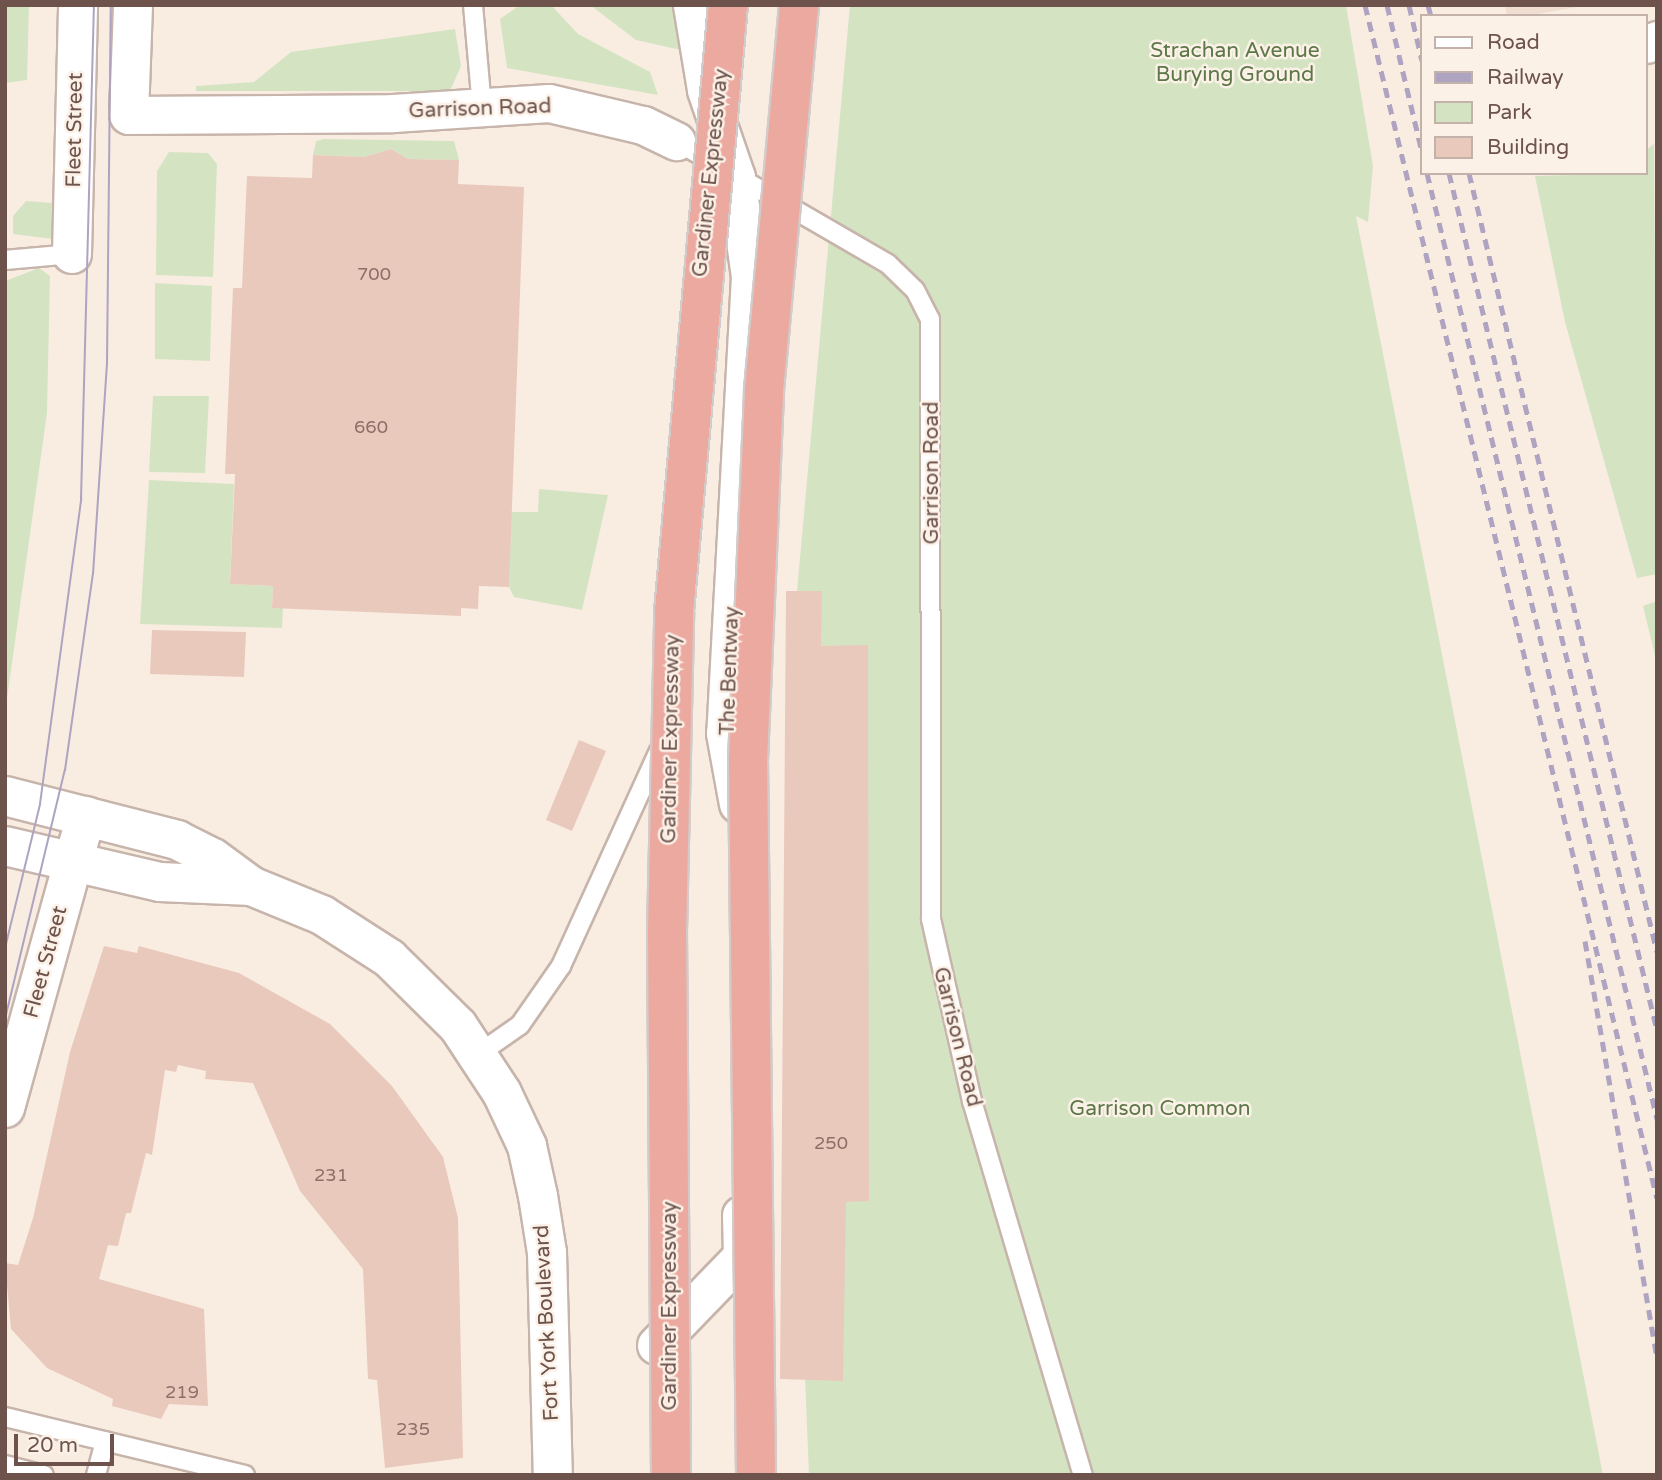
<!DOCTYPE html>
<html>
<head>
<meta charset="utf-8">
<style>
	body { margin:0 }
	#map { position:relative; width:1662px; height:1480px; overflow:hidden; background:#f9ede2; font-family:"Varela Round",sans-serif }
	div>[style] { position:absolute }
	.residential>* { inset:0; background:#efded1 }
	.green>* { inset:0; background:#d4e4c3 }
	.building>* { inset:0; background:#eac9bd }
	.roads { filter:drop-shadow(2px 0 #c7b4ab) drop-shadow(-2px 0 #c7b4ab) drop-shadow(0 2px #c7b4ab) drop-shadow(0 -2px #c7b4ab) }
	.lane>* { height:18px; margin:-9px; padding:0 9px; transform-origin:9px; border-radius:9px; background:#fff }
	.street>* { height:37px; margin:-18.5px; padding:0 18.5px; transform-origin:18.5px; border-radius:18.5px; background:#fff }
	.secondary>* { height:38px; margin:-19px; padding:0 19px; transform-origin:19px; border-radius:19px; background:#fff }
	.tram>* { height:2px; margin:-1px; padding:0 1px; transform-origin:1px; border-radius:1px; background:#aea3c0 }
	.rail>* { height:5px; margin-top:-2.5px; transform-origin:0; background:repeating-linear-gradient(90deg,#aea3c0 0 10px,transparent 0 17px) }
	.bridges { filter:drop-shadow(2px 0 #d3cbc9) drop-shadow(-2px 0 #d3cbc9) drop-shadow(0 2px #d3cbc9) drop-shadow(0 -2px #d3cbc9) }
	.highway-bridge>* { height:38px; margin:-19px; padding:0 19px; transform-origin:19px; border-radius:19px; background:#eca9a0 }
	span { translate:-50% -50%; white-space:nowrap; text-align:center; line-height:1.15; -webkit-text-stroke:5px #fcf1e7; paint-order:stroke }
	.number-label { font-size:18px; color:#8c7068 }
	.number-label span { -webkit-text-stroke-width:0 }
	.park-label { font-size:21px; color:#5c7748 }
	.street-label { font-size:21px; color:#6d534c }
	.frame { position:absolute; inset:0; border:7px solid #6d534c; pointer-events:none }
	.legend { position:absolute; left:1420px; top:14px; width:228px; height:161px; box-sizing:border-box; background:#fcf1e7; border:2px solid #c3b2a9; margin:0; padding:9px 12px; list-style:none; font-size:21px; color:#6d534c }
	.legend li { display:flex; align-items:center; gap:14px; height:35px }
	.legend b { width:35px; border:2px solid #c3b2a9 }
	.scale { position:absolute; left:14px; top:1434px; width:100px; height:32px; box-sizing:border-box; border:4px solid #6d534c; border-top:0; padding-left:9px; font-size:21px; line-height:24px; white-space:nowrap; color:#6d534c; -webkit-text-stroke:5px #fcf1e7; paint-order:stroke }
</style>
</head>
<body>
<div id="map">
	<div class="residential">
		<i style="clip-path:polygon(1505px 5px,1588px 5px,1526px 16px,1507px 16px)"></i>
	</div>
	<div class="green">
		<i style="clip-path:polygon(5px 5px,29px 5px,27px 80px,5px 83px)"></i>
		<i style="clip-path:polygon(520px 5px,551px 5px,578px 34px,650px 72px,658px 95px,507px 68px,500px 19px)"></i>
		<i style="clip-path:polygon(590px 5px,677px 5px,685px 51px,636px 40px)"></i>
		<i style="clip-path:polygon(850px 5px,1346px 5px,1373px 166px,1368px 222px,1356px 216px,1603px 1475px,809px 1475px,790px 1010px,797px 591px)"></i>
		<i style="clip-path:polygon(455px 29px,461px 66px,450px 91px,196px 91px,196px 86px,254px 82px,291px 52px)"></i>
		<i style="clip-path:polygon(324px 139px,454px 141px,459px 160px,408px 159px,391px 149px,364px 157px,313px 155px,316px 141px)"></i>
		<i style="clip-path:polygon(1654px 144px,1657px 574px,1637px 578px,1565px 322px,1535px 176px,1646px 173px,1646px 150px)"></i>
		<i style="clip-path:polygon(169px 152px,208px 153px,217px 164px,213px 277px,156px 275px,157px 171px)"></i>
		<i style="clip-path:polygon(26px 201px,53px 203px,53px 239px,13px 234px,13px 216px)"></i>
		<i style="clip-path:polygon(39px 268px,50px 276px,47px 413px,5px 713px,5px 281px)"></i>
		<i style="clip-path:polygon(155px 283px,212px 286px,210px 361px,155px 359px)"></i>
		<i style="clip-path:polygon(153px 396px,209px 396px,205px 473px,149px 472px)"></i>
		<i style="clip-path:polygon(149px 480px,234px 484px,230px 584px,273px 586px,272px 607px,283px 608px,282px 628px,140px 624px)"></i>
		<i style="clip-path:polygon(539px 489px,608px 495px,582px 610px,514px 597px,509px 587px,511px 512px,538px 512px)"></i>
		<i style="clip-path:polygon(1657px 601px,1657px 664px,1643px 606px)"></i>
	</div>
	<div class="building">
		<i style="clip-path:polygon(391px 149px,408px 159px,459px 160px,458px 184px,524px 187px,509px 587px,479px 586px,478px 609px,461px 608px,461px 616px,272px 608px,273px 586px,230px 584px,235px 474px,225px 474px,233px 288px,242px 288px,247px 176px,312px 178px,313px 155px,364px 157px)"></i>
		<i style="clip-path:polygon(786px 591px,822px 591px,821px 646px,868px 645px,869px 1201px,846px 1202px,843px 1381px,780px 1379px)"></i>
		<i style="clip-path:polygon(152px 630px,246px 632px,244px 677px,150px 674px)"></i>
		<i style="clip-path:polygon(579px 740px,606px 751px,572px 831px,546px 820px)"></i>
		<i style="clip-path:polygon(104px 946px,137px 953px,139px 946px,239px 973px,330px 1024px,392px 1086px,443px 1157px,458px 1218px,463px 1458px,385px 1468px,377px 1380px,368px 1379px,363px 1269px,300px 1191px,253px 1083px,205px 1079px,206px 1071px,178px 1065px,176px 1072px,165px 1070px,152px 1155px,146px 1153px,131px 1213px,126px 1213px,118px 1246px,108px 1245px,99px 1279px,204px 1309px,208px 1406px,169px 1404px,161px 1419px,112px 1406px,113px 1399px,47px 1368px,11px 1329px,5px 1263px,18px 1265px,33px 1218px,70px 1052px)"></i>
	</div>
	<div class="roads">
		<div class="lane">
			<i style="left:473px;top:5px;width:102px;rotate:85deg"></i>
			<i style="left:676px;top:141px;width:245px;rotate:30.1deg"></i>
			<i style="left:888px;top:264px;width:37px;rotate:44deg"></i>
			<i style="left:915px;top:290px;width:33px;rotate:63deg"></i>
			<i style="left:930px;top:319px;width:600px;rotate:89.9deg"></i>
			<i style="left:931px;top:919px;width:187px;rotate:77.3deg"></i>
			<i style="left:972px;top:1101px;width:390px;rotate:73.5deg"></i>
			<i style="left:5px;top:260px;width:67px;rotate:-5.1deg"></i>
			<i style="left:477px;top:1055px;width:52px;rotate:-34.9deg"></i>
			<i style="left:520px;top:1025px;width:72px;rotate:-55.2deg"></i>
			<i style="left:561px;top:966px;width:236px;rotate:-65.5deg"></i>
			<i style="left:5px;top:1417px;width:247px;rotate:13.6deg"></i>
			<i style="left:5px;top:1465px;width:40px;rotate:14.4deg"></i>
			<i style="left:96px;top:1475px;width:35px;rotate:-75deg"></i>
		</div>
		<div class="street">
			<i style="left:692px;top:5px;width:86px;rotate:80.6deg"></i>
			<i style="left:706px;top:90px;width:92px;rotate:71deg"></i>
			<i style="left:736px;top:177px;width:100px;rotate:82deg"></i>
			<i style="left:750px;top:276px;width:458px;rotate:93.1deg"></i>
			<i style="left:725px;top:733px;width:72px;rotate:79.6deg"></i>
			<i style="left:1646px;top:44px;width:12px;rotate:-20deg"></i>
			<i style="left:129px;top:115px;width:264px;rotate:-0.4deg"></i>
			<i style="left:393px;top:113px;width:156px;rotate:-3.7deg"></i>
			<i style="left:549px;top:103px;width:97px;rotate:13.2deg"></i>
			<i style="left:643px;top:125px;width:37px;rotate:26deg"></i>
			<i style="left:656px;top:1345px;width:124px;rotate:-46deg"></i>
			<i style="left:742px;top:1256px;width:41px;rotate:-91.4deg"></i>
		</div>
		<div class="secondary">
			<i style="left:129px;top:115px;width:110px;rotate:-87.9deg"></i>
			<i style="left:72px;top:254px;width:249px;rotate:-88.6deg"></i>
			<i style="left:5px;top:796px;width:178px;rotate:14.3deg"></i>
			<i style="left:177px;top:840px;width:40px;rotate:26.6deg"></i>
			<i style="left:213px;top:858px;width:47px;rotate:36.4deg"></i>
			<i style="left:251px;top:886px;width:77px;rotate:22.2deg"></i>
			<i style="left:322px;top:915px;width:80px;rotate:32.7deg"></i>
			<i style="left:389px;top:958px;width:97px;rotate:44.6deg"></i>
			<i style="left:458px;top:1026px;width:80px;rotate:56.7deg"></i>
			<i style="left:502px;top:1093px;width:59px;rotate:64.7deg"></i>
			<i style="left:527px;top:1146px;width:51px;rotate:77.6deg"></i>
			<i style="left:538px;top:1196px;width:58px;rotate:81deg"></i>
			<i style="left:547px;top:1253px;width:222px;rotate:88.5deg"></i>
			<i style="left:5px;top:846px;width:159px;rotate:13.1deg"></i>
			<i style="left:160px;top:882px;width:91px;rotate:2.5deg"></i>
			<i style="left:5px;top:1108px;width:303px;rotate:-74.5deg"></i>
		</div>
	</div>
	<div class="tram">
		<i style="left:5px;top:948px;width:148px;rotate:-76.3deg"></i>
		<i style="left:40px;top:804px;width:308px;rotate:-82.3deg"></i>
		<i style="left:81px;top:499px;width:494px;rotate:-88.5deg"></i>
		<i style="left:5px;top:1019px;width:256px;rotate:-76.5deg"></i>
		<i style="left:65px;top:770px;width:198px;rotate:-81.9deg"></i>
		<i style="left:93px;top:574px;width:211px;rotate:-86.2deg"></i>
		<i style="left:107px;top:363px;width:358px;rotate:-89.4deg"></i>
	</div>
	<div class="rail">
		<i style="left:1365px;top:5px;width:1228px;rotate:76.25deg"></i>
		<i style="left:1387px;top:5px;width:151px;rotate:76.6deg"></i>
		<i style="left:1409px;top:5px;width:57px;rotate:76.9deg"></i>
		<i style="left:1428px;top:5px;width:11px;rotate:75deg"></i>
		<i style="left:1427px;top:173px;width:974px;rotate:76.33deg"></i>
		<i style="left:1449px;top:173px;width:882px;rotate:76.36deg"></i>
		<i style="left:1469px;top:173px;width:801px;rotate:76.43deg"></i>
		<i style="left:1585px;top:941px;width:421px;rotate:80.2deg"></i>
	</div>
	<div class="bridges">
		<div class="highway-bridge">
			<i style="left:671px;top:1475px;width:543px;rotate:-90.42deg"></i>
			<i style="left:667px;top:932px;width:320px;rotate:-88.7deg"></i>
			<i style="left:674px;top:612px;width:609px;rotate:-84.92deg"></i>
			<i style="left:756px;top:1475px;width:715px;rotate:-90.64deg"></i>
			<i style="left:748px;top:760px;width:370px;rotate:-87.5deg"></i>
			<i style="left:764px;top:390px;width:387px;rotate:-84.8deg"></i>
		</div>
	</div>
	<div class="number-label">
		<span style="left:374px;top:274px">700</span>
		<span style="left:371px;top:427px">660</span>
		<span style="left:831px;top:1143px">250</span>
		<span style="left:331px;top:1175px">231</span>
		<span style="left:182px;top:1392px">219</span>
		<span style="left:413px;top:1429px">235</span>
	</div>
	<div class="park-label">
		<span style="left:1235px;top:63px">Strachan Avenue<br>Burying Ground</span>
		<span style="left:1160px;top:1109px">Garrison Common</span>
	</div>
	<div class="street-label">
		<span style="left:480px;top:109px;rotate:-2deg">Garrison Road</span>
		<span style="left:75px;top:130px;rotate:-89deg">Fleet Street</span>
		<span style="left:711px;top:173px;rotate:-84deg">Gardiner Expressway</span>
		<span style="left:932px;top:473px;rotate:-90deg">Garrison Road</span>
		<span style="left:730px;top:671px;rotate:-88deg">The Bentway</span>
		<span style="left:671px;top:739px;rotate:-89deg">Gardiner Expressway</span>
		<span style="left:46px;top:962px;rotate:-75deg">Fleet Street</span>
		<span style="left:957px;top:1037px;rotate:76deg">Garrison Road</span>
		<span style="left:670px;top:1306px;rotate:-90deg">Gardiner Expressway</span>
		<span style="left:547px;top:1323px;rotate:-93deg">Fort York Boulevard</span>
	</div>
	<div class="frame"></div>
	<ul class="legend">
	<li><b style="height:9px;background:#fff"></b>Road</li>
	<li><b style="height:9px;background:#aea3c0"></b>Railway</li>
	<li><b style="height:19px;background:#d4e4c3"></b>Park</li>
	<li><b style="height:19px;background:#eac9bd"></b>Building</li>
	</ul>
	<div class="scale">20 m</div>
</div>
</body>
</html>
